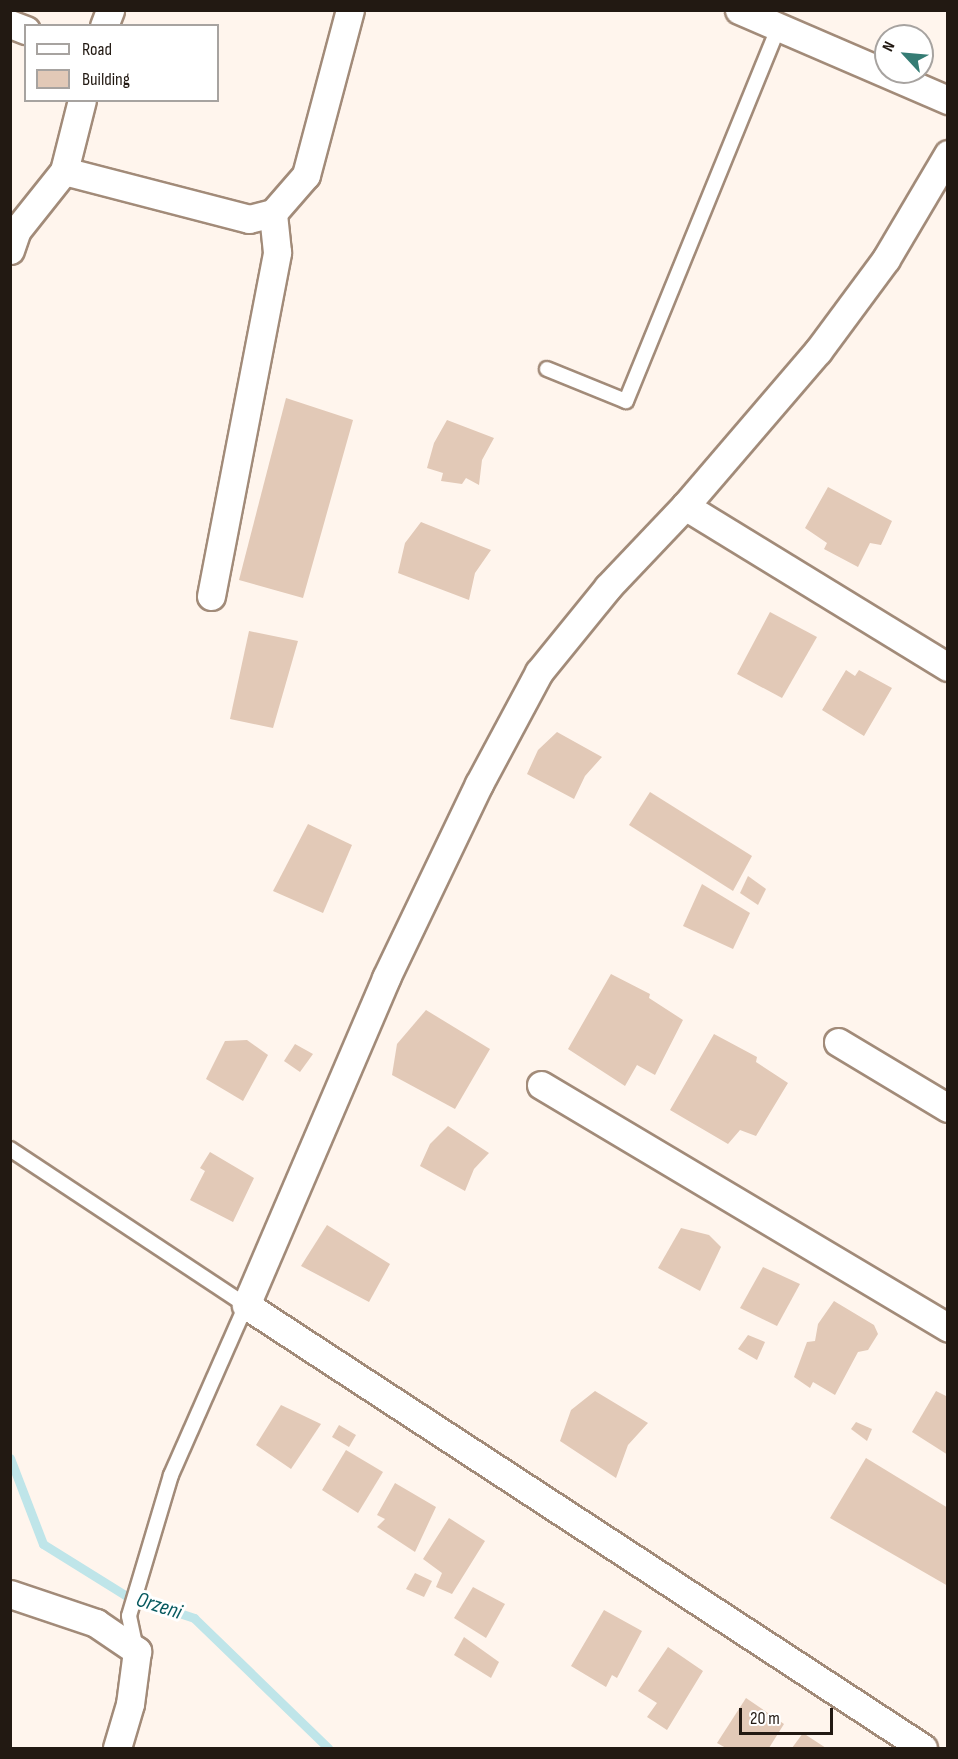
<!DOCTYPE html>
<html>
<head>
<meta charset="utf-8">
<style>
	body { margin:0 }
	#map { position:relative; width:958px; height:1759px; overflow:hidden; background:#fff5ed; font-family:"Sofia Sans Condensed",sans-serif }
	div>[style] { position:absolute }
	.stream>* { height:9px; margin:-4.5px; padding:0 4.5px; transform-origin:4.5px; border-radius:4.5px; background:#bfe5e9 }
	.building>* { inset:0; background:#e2c9b7 }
	.roads { filter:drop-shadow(2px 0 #a28b79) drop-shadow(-2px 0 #a28b79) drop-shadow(0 2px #a28b79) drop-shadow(0 -2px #a28b79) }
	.lane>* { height:14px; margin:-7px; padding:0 7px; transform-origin:7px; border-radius:7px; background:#fff }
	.street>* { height:27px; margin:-13.5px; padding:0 13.5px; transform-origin:13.5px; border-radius:13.5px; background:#fff }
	span { translate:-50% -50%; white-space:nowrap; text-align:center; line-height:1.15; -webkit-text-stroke:6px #fff; paint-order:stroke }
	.water-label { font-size:22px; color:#085a60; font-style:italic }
	.frame { position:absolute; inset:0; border:12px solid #221912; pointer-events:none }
	.legend { position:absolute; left:24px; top:24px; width:195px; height:78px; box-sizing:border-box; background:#fff; border:2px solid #a7a3a0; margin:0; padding:8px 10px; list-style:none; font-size:18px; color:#221912 }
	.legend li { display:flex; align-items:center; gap:12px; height:30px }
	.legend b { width:30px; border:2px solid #a7a3a0 }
	.north { position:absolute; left:874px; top:24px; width:60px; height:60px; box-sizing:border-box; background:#fff; border:2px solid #a7a3a0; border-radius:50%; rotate:296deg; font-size:16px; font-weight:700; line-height:24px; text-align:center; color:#221912 }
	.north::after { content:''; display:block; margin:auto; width:21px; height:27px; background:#357c74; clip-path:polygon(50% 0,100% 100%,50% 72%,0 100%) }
	.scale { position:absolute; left:739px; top:1708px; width:94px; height:27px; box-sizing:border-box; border:3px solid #221912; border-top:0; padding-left:8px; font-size:18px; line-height:21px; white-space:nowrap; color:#221912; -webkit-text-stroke:4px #fff; paint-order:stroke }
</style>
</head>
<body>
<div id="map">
	<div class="stream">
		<i style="left:10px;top:1458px;width:92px;rotate:69deg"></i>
		<i style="left:43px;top:1544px;width:97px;rotate:31.9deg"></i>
		<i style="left:125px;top:1595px;width:73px;rotate:18.4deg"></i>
		<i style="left:194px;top:1618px;width:187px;rotate:44.1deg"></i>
	</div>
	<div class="building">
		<i style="clip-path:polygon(286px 398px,353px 420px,303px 598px,239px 580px)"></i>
		<i style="clip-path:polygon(447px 420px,494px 438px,482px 460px,479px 485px,466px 478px,462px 484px,441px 481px,443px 473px,427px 468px,434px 443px)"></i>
		<i style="clip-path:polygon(828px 487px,892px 521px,881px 545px,870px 543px,858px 567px,824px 549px,827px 543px,805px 528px)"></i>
		<i style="clip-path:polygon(421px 522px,491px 550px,475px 573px,469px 600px,398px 573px,405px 543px)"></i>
		<i style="clip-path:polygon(770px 612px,817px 637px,782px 698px,737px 674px)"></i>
		<i style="clip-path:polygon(249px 631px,298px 641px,273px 728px,230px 719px)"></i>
		<i style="clip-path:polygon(846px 670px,855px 676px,859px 670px,892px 688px,864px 736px,822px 710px)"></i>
		<i style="clip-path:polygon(557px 732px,602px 757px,585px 776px,574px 799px,527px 774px,538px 750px)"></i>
		<i style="clip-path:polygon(650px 792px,752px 856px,733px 891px,629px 825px)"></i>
		<i style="clip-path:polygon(308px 824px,352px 845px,323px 913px,273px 891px)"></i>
		<i style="clip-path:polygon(748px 876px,766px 889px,758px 905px,740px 893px)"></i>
		<i style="clip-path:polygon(702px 884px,750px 913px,733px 949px,683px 926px)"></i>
		<i style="clip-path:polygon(611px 974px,650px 994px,649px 998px,683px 1020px,655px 1075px,637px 1065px,625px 1086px,568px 1049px)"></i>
		<i style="clip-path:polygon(426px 1010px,490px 1049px,455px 1109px,392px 1075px,397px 1044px)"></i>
		<i style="clip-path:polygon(714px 1034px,757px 1057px,756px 1062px,788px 1083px,756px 1136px,740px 1130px,728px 1144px,670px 1110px)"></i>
		<i style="clip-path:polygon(247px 1040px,268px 1055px,243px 1101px,206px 1079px,225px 1041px)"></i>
		<i style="clip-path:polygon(295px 1044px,313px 1054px,300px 1072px,284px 1061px)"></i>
		<i style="clip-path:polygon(448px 1126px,489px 1153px,474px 1169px,465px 1191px,420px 1166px,430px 1144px)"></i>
		<i style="clip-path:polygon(210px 1152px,254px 1178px,233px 1222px,190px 1200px,205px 1171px,200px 1168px)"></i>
		<i style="clip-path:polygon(327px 1225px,390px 1264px,369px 1302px,301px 1266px)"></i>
		<i style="clip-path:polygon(681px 1228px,709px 1235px,721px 1247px,700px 1291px,658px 1268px)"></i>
		<i style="clip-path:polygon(763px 1267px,800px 1284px,777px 1326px,740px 1308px)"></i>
		<i style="clip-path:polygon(834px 1301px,874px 1325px,878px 1334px,868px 1350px,858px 1352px,835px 1395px,813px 1382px,810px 1388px,794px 1377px,807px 1342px,815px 1341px,818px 1324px)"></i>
		<i style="clip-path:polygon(748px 1335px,765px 1342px,757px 1360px,738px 1349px)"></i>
		<i style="clip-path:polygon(595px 1391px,648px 1423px,628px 1445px,616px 1478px,560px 1441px,571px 1410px)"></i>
		<i style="clip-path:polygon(936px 1391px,948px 1397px,948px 1455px,912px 1432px)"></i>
		<i style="clip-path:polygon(281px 1405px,321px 1424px,291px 1469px,256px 1445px)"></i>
		<i style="clip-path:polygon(856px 1422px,872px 1429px,867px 1441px,851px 1429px)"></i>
		<i style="clip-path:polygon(339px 1425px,356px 1435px,349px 1447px,332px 1437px)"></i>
		<i style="clip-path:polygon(346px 1450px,383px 1472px,358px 1513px,322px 1490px)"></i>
		<i style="clip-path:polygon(866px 1458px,948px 1508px,948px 1586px,830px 1518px)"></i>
		<i style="clip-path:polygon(395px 1483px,436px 1507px,415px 1552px,377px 1527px,385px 1519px,377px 1515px)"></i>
		<i style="clip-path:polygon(449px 1518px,485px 1541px,452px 1594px,436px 1587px,442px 1573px,423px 1559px)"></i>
		<i style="clip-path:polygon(415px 1573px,432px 1581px,424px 1597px,406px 1589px)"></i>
		<i style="clip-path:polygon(473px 1587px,505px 1604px,486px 1638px,454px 1618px)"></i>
		<i style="clip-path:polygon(604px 1610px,642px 1631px,617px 1678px,612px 1675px,606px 1687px,571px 1666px)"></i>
		<i style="clip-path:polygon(464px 1637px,499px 1662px,491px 1678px,454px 1655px)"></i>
		<i style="clip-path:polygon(668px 1647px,703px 1671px,667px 1730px,647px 1717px,657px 1703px,638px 1691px)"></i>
		<i style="clip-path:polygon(746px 1698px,784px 1724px,769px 1748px,726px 1748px,717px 1743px)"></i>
		<i style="clip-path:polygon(803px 1733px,826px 1748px,792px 1748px)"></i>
	</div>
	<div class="roads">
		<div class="lane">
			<i style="left:547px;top:369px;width:85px;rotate:22.1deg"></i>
			<i style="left:626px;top:401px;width:404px;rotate:-67.8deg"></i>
			<i style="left:10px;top:1149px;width:283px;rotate:33.5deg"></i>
			<i style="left:246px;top:1305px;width:186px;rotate:113.8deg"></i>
			<i style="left:171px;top:1475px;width:147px;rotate:106.6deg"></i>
			<i style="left:129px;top:1616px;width:34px;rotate:78deg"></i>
		</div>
		<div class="street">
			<i style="left:739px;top:10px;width:228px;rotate:23.3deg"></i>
			<i style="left:10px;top:24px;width:17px;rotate:21deg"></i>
			<i style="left:104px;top:26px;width:17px;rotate:-69deg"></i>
			<i style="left:64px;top:171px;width:191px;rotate:14.5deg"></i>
			<i style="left:249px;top:219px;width:25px;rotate:-14deg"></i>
			<i style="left:10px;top:250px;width:21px;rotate:-71deg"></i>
			<i style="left:17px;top:230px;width:75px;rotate:-51.5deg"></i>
			<i style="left:64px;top:171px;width:73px;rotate:-75.8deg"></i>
			<i style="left:685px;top:506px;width:308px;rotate:31.5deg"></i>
			<i style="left:211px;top:596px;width:350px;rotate:-79.1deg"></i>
			<i style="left:277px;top:252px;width:39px;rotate:-96deg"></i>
			<i style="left:273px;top:213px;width:50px;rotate:-49deg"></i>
			<i style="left:306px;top:175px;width:171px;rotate:-75.1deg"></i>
			<i style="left:838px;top:1042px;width:128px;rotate:31deg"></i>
			<i style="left:541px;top:1085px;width:474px;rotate:30.8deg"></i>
			<i style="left:10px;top:1594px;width:91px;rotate:18.6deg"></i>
			<i style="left:96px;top:1623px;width:50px;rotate:34.3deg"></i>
			<i style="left:137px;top:1651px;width:53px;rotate:97.5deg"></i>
			<i style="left:130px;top:1704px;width:46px;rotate:106.5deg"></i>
			<i style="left:923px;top:1748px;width:809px;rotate:-146.8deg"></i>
			<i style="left:246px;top:1305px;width:356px;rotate:-66.8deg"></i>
			<i style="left:386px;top:978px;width:215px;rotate:-64.4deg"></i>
			<i style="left:479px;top:784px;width:127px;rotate:-61.8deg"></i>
			<i style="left:539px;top:672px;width:109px;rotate:-50.9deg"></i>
			<i style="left:608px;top:587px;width:112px;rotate:-46.5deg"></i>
			<i style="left:685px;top:506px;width:204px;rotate:-49.4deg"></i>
			<i style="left:818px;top:351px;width:114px;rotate:-53.5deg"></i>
			<i style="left:886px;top:259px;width:122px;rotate:-59.4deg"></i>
		</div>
	</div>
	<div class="water-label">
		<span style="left:159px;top:1606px;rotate:18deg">Orzeni</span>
	</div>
	<div class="frame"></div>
	<ul class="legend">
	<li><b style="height:8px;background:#fff"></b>Road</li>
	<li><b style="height:16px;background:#e2c9b7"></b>Building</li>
	</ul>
	<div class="north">N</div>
	<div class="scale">20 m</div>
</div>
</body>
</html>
